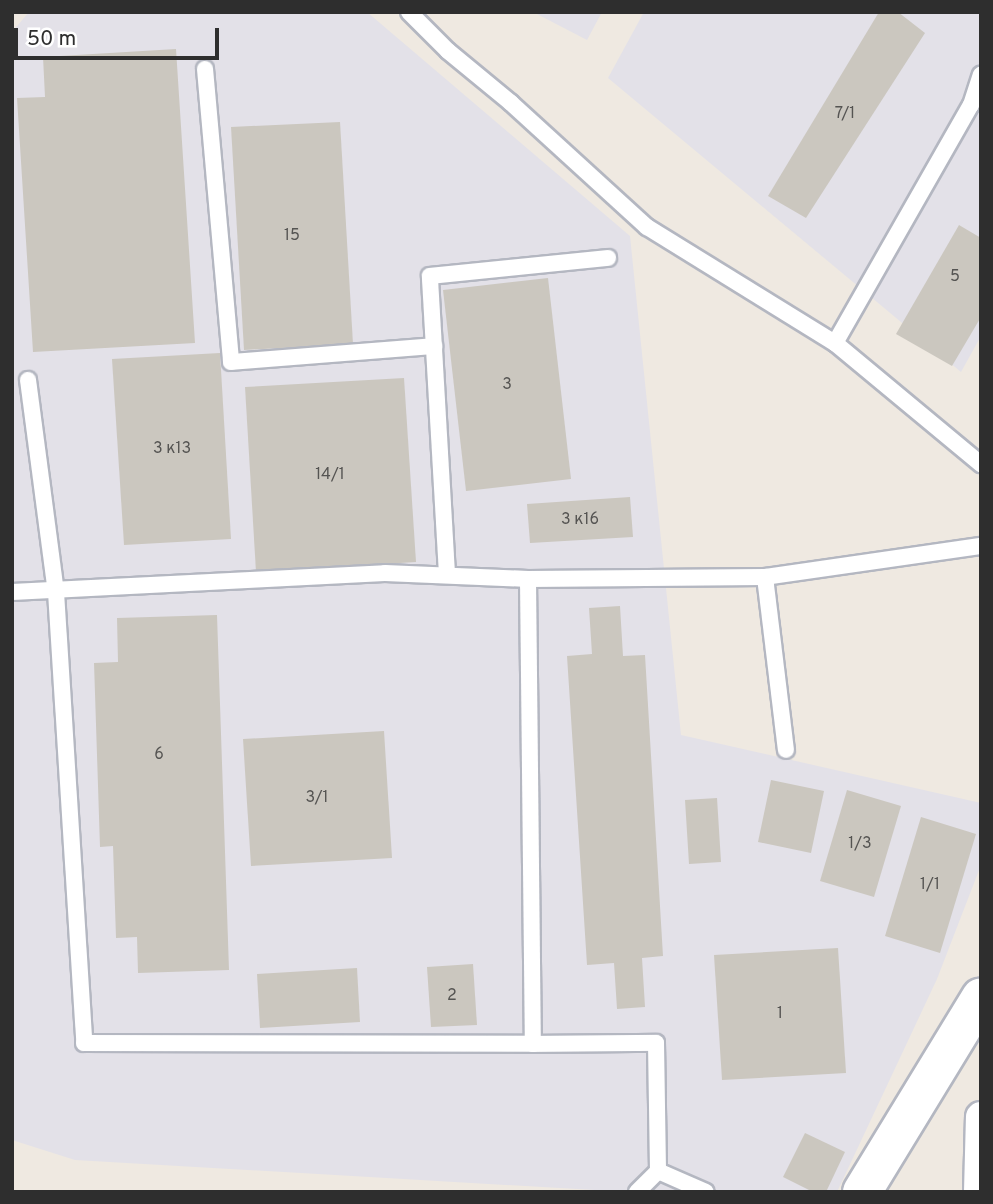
<!DOCTYPE html>
<html>
<head>
<meta charset="utf-8">
<style>
	body { margin:0 }
	#map { position:relative; width:993px; height:1204px; overflow:hidden; background:#efe9e1; font-family:Overpass,sans-serif }
	div>[style] { position:absolute }
	.industrial>* { inset:0; background:#e3e1e8 }
	.building>* { inset:0; background:#cbc7bf }
	.roads { filter:drop-shadow(2px 0 #b4b7c1) drop-shadow(-2px 0 #b4b7c1) drop-shadow(0 2px #b4b7c1) drop-shadow(0 -2px #b4b7c1) }
	.service>* { height:16px; margin:-8px; padding:0 8px; transform-origin:8px; border-radius:8px; background:#fff }
	.minor>* { height:30px; margin:-15px; padding:0 15px; transform-origin:15px; border-radius:15px; background:#fff }
	.tertiary>* { height:38px; margin:-19px; padding:0 19px; transform-origin:19px; border-radius:19px; background:#fff }
	span { translate:-50% -50%; white-space:nowrap; text-align:center; line-height:1.15; -webkit-text-stroke:5px #fff; paint-order:stroke }
	.number-label { font-size:16px; color:#555452 }
	.number-label span { -webkit-text-stroke-width:0 }
	.frame { position:absolute; inset:0; border:14px solid #2e2e2e; pointer-events:none }
	.scale { position:absolute; left:14px; top:28px; width:205px; height:32px; box-sizing:border-box; border:4px solid #2e2e2e; border-top:0; padding-left:9px; font-size:21px; line-height:24px; white-space:nowrap; color:#2e2e2e; -webkit-text-stroke:5px #fff; paint-order:stroke }
</style>
</head>
<body>
<div id="map">
	<div class="industrial">
		<i style="clip-path:polygon(29px 12px,367px 12px,630px 236px,681px 735px,981px 803px,981px 865px,937px 979px,837px 1192px,629px 1192px,75px 1160px,12px 1140px,12px 32px)"></i>
		<i style="clip-path:polygon(533px 12px,602px 12px,587px 40px)"></i>
		<i style="clip-path:polygon(644px 12px,981px 12px,981px 336px,961px 372px,608px 78px)"></i>
	</div>
	<div class="building">
		<i style="clip-path:polygon(879px 12px,898px 12px,925px 33px,806px 218px,768px 196px)"></i>
		<i style="clip-path:polygon(176px 49px,195px 343px,33px 352px,17px 98px,45px 97px,43px 57px)"></i>
		<i style="clip-path:polygon(340px 122px,353px 344px,244px 350px,231px 127px)"></i>
		<i style="clip-path:polygon(959px 225px,981px 238px,981px 317px,952px 366px,896px 334px)"></i>
		<i style="clip-path:polygon(548px 278px,571px 479px,466px 491px,443px 290px)"></i>
		<i style="clip-path:polygon(220px 353px,231px 539px,124px 545px,112px 359px)"></i>
		<i style="clip-path:polygon(404px 378px,416px 562px,256px 572px,245px 387px)"></i>
		<i style="clip-path:polygon(630px 497px,633px 537px,530px 543px,527px 504px)"></i>
		<i style="clip-path:polygon(620px 606px,623px 656px,645px 655px,663px 956px,642px 958px,645px 1007px,617px 1009px,614px 963px,587px 965px,567px 656px,592px 654px,589px 608px)"></i>
		<i style="clip-path:polygon(217px 615px,229px 970px,138px 973px,137px 937px,116px 938px,113px 846px,100px 847px,94px 663px,118px 662px,117px 618px)"></i>
		<i style="clip-path:polygon(384px 731px,392px 858px,251px 866px,243px 739px)"></i>
		<i style="clip-path:polygon(771px 780px,824px 791px,811px 853px,758px 842px)"></i>
		<i style="clip-path:polygon(847px 790px,901px 806px,874px 897px,820px 881px)"></i>
		<i style="clip-path:polygon(717px 798px,721px 862px,689px 864px,685px 800px)"></i>
		<i style="clip-path:polygon(921px 817px,976px 834px,940px 953px,885px 936px)"></i>
		<i style="clip-path:polygon(838px 948px,846px 1073px,722px 1080px,714px 955px)"></i>
		<i style="clip-path:polygon(473px 964px,477px 1025px,431px 1027px,427px 967px)"></i>
		<i style="clip-path:polygon(357px 968px,360px 1022px,260px 1028px,257px 974px)"></i>
		<i style="clip-path:polygon(805px 1133px,845px 1152px,826px 1192px,813px 1192px,783px 1177px)"></i>
	</div>
	<div class="roads">
		<div class="service">
			<i style="left:409px;top:12px;width:55px;rotate:45deg"></i>
			<i style="left:448px;top:51px;width:82px;rotate:39.5deg"></i>
			<i style="left:511px;top:103px;width:184px;rotate:42.4deg"></i>
			<i style="left:647px;top:227px;width:221px;rotate:31.7deg"></i>
			<i style="left:835px;top:343px;width:190px;rotate:39.7deg"></i>
			<i style="left:205px;top:69px;width:294px;rotate:84.9deg"></i>
			<i style="left:231px;top:362px;width:204px;rotate:-4.5deg"></i>
			<i style="left:835px;top:343px;width:274px;rotate:-60.3deg"></i>
			<i style="left:971px;top:105px;width:32px;rotate:-72deg"></i>
			<i style="left:28px;top:380px;width:214px;rotate:82.5deg"></i>
			<i style="left:56px;top:592px;width:452px;rotate:86.4deg"></i>
			<i style="left:84px;top:1043px;width:449px;rotate:0.1deg"></i>
			<i style="left:447px;top:574px;width:298px;rotate:-93.3deg"></i>
			<i style="left:430px;top:276px;width:179px;rotate:-5.8deg"></i>
			<i style="left:765px;top:577px;width:174px;rotate:83.1deg"></i>
			<i style="left:528px;top:579px;width:465px;rotate:89.4deg"></i>
			<i style="left:533px;top:1044px;width:123px;rotate:-0.5deg"></i>
			<i style="left:656px;top:1043px;width:128px;rotate:89.1deg"></i>
			<i style="left:658px;top:1171px;width:52px;rotate:23.6deg"></i>
			<i style="left:12px;top:592px;width:373px;rotate:-2.9deg"></i>
			<i style="left:385px;top:573px;width:143px;rotate:2.4deg"></i>
			<i style="left:528px;top:579px;width:237px;rotate:-0.5deg"></i>
			<i style="left:765px;top:577px;width:218px;rotate:-8.2deg"></i>
			<i style="left:637px;top:1192px;width:30px;rotate:-45deg"></i>
		</div>
		<div class="minor">
			<i style="left:979px;top:1192px;width:75px;rotate:-88.5deg"></i>
		</div>
		<div class="tertiary">
			<i style="left:862px;top:1192px;width:228px;rotate:-58.6deg"></i>
		</div>
	</div>
	<div class="number-label">
		<span style="left:845px;top:114px">7/1</span>
		<span style="left:292px;top:236px">15</span>
		<span style="left:955px;top:277px">5</span>
		<span style="left:507px;top:385px">3</span>
		<span style="left:172px;top:449px">3 к13</span>
		<span style="left:330px;top:475px">14/1</span>
		<span style="left:580px;top:520px">3 к16</span>
		<span style="left:159px;top:755px">6</span>
		<span style="left:317px;top:798px">3/1</span>
		<span style="left:860px;top:844px">1/3</span>
		<span style="left:930px;top:885px">1/1</span>
		<span style="left:452px;top:996px">2</span>
		<span style="left:780px;top:1014px">1</span>
	</div>
	<div class="frame"></div>
	<div class="scale">50 m</div>
</div>
</body>
</html>
